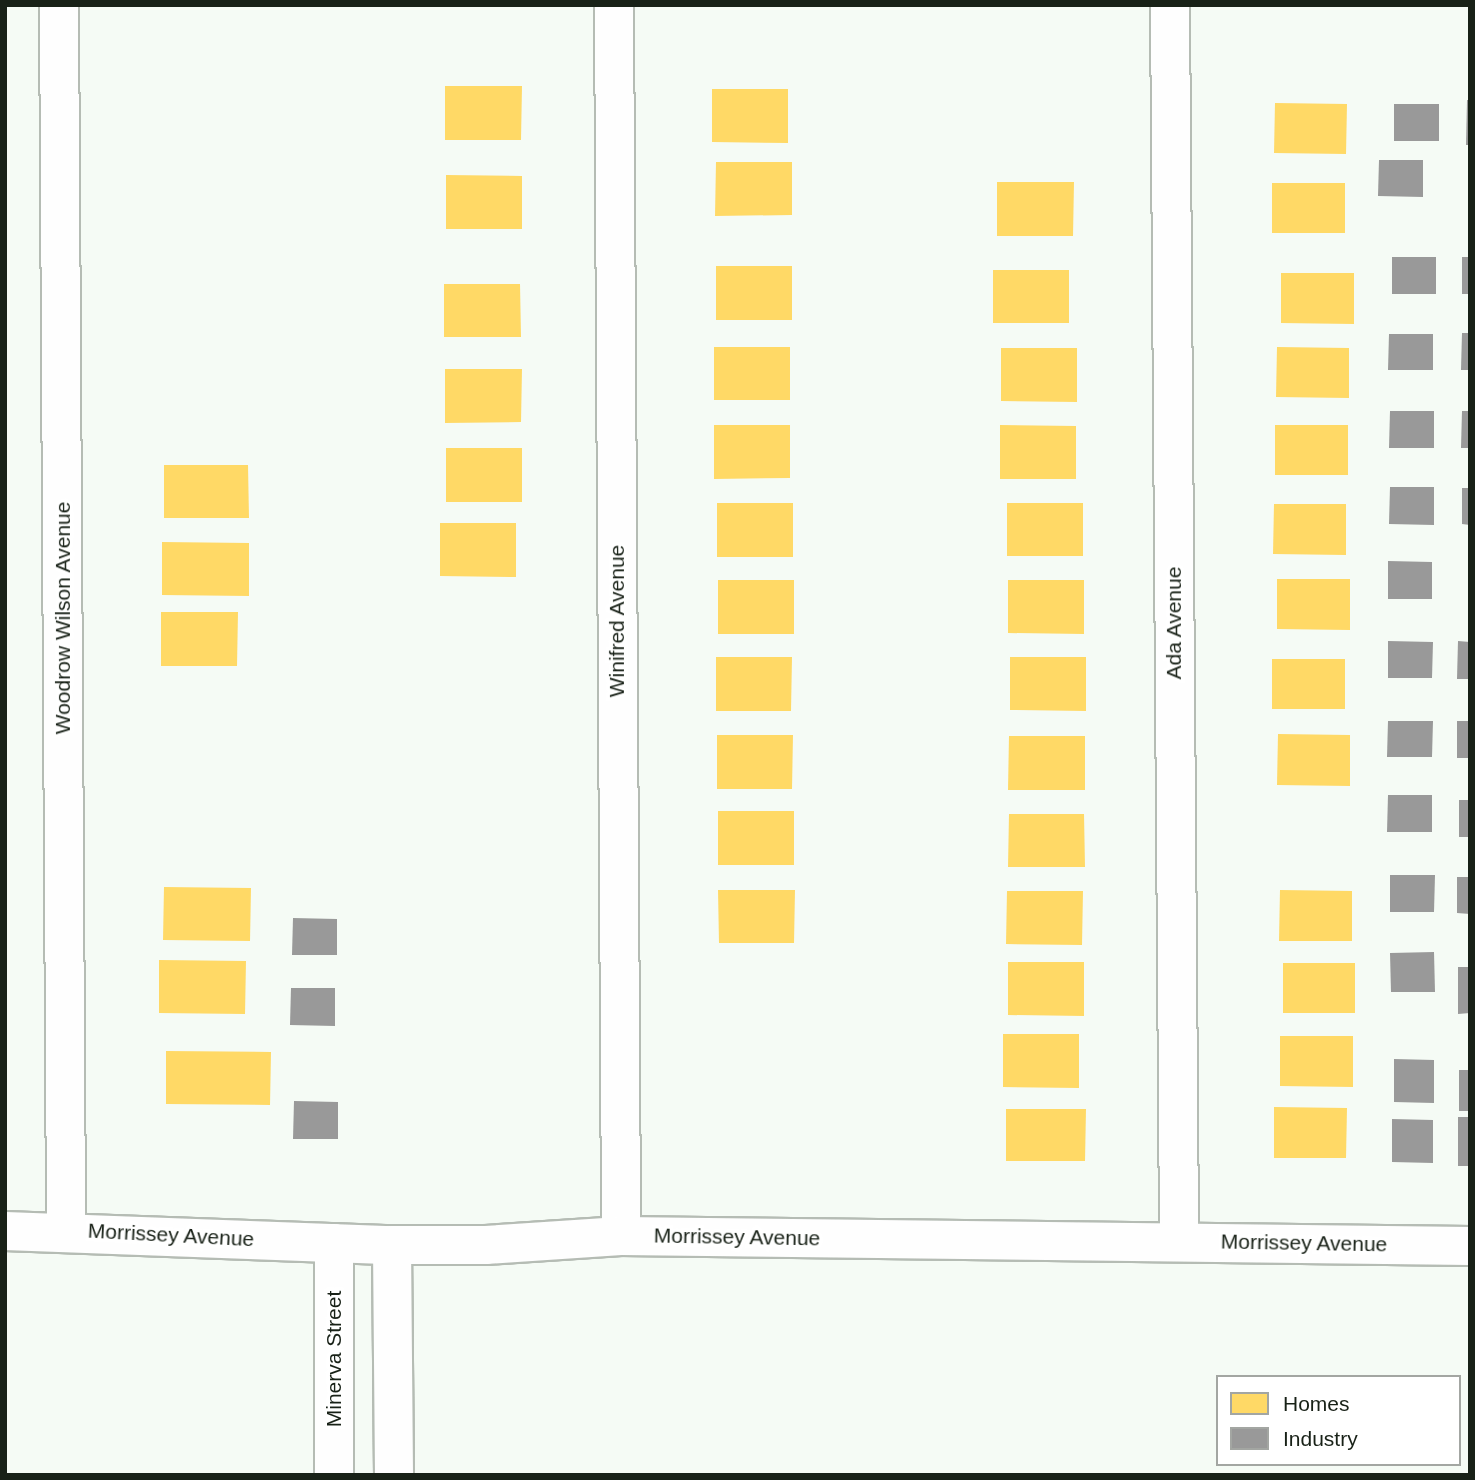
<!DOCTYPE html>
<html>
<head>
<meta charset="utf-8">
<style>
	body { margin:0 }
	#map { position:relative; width:1475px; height:1480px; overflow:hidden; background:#f5fbf5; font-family:Helvetica,sans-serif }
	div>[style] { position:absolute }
	.homes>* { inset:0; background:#ffd966 }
	.industry>* { inset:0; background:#999 }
	.roads { filter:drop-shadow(2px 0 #b5bcb4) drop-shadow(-2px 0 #b5bcb4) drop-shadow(0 2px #b5bcb4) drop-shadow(0 -2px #b5bcb4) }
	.minor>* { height:38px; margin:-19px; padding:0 19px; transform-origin:19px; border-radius:19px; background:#fefefe }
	span { translate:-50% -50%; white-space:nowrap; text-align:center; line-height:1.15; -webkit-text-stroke:7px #fff; paint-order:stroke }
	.street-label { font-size:21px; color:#182117 }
	.frame { position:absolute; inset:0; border:7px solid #182117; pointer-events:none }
	.legend { position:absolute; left:1216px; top:1375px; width:245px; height:91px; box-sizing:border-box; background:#fff; border:2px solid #a3a6a2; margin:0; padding:9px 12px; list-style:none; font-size:21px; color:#182117 }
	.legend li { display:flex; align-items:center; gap:14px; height:35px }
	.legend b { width:35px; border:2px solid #a3a6a2 }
</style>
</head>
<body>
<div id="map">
	<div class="homes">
		<i style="clip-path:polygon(445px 86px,522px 86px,521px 140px,445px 140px)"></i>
		<i style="clip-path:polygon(712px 89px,788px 89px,788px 143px,712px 142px)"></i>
		<i style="clip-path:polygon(1275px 103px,1347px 104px,1346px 154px,1274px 153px)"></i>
		<i style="clip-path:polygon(716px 162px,792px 162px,792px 215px,715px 216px)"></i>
		<i style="clip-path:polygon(446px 175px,522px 176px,522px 229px,446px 229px)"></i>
		<i style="clip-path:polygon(997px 182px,1074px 182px,1073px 236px,997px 236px)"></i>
		<i style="clip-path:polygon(1272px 183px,1345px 183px,1345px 233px,1272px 233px)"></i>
		<i style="clip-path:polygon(716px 266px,792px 266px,792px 320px,716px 320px)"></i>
		<i style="clip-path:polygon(993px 270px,1069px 270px,1069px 323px,993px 323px)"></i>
		<i style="clip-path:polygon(1281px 273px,1354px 273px,1354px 324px,1281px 323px)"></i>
		<i style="clip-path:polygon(444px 284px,520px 284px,521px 337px,444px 337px)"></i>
		<i style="clip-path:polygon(714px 347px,790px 347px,790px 400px,714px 400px)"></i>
		<i style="clip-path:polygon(1277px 347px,1349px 348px,1349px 398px,1276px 397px)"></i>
		<i style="clip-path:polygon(1001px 348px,1077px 348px,1077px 402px,1001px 401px)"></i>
		<i style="clip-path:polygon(445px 369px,522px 369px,521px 422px,445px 423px)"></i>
		<i style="clip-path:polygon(714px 425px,790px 425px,790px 478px,714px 479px)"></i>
		<i style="clip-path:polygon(1000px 425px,1076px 426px,1076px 479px,1000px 479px)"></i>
		<i style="clip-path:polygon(1275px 425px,1348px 425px,1348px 475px,1275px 475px)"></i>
		<i style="clip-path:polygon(446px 448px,522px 448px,522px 502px,446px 502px)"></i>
		<i style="clip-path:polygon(164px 465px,248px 465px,249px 518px,164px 518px)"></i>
		<i style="clip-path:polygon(717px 503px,793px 503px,793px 557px,717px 557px)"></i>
		<i style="clip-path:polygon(1007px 503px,1083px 503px,1083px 556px,1007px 556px)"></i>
		<i style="clip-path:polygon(1274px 504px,1346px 504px,1346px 555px,1273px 554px)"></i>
		<i style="clip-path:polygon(440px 523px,516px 523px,516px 577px,440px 576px)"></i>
		<i style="clip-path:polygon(162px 542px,249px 543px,249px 596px,162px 595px)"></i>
		<i style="clip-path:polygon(1277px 579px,1350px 579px,1350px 630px,1277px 629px)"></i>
		<i style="clip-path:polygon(718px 580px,794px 580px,794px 634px,718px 634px)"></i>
		<i style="clip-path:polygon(1008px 580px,1084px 580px,1084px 634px,1008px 633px)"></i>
		<i style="clip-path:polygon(161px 612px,238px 612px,237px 666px,161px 666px)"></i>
		<i style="clip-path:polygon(716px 657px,792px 657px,791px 711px,716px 711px)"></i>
		<i style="clip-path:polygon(1010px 657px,1086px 657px,1086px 711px,1010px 710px)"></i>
		<i style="clip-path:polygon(1272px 659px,1345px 659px,1345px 709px,1272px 709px)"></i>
		<i style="clip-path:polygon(1278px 734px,1350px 735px,1350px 786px,1277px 785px)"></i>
		<i style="clip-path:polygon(717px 735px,793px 735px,792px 789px,717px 789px)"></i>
		<i style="clip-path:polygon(1009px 736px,1085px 736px,1085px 790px,1008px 790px)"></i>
		<i style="clip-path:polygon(718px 811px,794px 811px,794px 865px,718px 865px)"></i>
		<i style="clip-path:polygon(1009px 814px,1084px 814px,1085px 867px,1008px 867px)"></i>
		<i style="clip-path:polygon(164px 887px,251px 888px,250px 941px,163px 940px)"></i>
		<i style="clip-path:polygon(718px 890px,795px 890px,794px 943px,719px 943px)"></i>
		<i style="clip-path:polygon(1280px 890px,1352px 891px,1352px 941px,1279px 941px)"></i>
		<i style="clip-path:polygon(1007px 891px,1083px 891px,1082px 945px,1006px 944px)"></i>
		<i style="clip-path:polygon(159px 960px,246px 961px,245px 1014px,159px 1013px)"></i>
		<i style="clip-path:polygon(1008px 962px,1084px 962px,1084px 1016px,1008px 1015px)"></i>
		<i style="clip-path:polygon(1283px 963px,1355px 963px,1355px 1013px,1283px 1013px)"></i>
		<i style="clip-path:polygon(1003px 1034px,1079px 1034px,1079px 1088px,1003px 1087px)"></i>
		<i style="clip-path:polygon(1280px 1036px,1353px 1036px,1353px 1087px,1280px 1086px)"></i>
		<i style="clip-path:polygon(166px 1051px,271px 1052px,270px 1105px,166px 1104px)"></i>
		<i style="clip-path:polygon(1274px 1107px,1347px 1108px,1346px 1158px,1274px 1158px)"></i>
		<i style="clip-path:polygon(1006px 1109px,1086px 1109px,1085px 1161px,1006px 1161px)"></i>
	</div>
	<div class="industry">
		<i style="clip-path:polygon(1467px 100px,1470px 100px,1470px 145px,1466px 145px)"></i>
		<i style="clip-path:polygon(1394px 104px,1439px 104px,1439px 141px,1394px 141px)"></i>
		<i style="clip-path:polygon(1379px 160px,1423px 160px,1423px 197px,1378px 196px)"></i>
		<i style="clip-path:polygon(1392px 257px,1436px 257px,1436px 294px,1392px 294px)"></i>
		<i style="clip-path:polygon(1462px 257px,1470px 257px,1470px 294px,1462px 294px)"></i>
		<i style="clip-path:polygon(1462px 333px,1470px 333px,1470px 370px,1461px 370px)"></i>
		<i style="clip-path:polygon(1389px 334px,1433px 334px,1433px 370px,1388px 370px)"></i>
		<i style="clip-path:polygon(1390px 411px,1434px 411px,1434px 448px,1389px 448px)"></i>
		<i style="clip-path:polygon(1462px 411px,1470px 411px,1470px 448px,1461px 448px)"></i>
		<i style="clip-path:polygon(1390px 487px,1434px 487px,1434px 525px,1389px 524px)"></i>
		<i style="clip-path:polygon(1462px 488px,1470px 488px,1470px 525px,1462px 524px)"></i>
		<i style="clip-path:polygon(1388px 561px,1432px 562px,1432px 599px,1388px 599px)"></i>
		<i style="clip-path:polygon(1388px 641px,1433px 642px,1432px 678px,1388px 678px)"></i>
		<i style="clip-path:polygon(1458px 641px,1470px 642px,1470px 679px,1457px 679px)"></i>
		<i style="clip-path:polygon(1388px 721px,1433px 721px,1432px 757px,1387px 757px)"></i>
		<i style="clip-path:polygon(1457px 721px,1470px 721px,1470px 758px,1457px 758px)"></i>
		<i style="clip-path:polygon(1388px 795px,1432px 795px,1432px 832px,1387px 832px)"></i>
		<i style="clip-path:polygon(1459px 800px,1470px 800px,1470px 837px,1459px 837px)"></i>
		<i style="clip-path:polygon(1390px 875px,1435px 875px,1434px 912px,1390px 912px)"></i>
		<i style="clip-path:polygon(1457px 877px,1470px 877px,1470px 914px,1457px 913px)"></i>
		<i style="clip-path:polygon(293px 918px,337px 919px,337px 955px,292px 955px)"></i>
		<i style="clip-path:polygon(1434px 952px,1435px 992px,1391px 992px,1390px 953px)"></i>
		<i style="clip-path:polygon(1458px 967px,1470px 967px,1470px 1013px,1458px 1014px)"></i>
		<i style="clip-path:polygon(291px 988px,335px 988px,335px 1026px,290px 1025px)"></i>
		<i style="clip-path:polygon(1394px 1059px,1434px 1060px,1434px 1103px,1394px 1102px)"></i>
		<i style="clip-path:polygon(1459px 1070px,1470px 1070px,1470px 1111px,1459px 1111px)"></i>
		<i style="clip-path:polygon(294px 1101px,338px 1102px,338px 1139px,293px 1139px)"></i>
		<i style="clip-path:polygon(1458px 1117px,1470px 1117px,1470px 1166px,1458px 1166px)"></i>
		<i style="clip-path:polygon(1392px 1119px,1433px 1120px,1433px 1163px,1392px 1162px)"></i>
	</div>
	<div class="roads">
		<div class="minor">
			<i style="left:59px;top:5px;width:1226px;rotate:89.67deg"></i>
			<i style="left:614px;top:5px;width:1231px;rotate:89.67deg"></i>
			<i style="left:1170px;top:5px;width:1236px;rotate:89.58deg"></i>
			<i style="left:5px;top:1231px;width:387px;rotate:2.1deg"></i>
			<i style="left:392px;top:1245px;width:94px"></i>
			<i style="left:486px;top:1245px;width:135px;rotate:-3.8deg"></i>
			<i style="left:621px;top:1236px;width:849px;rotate:0.67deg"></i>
			<i style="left:392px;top:1245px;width:230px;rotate:89.5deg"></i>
			<i style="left:334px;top:1475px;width:232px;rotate:-90deg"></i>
		</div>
	</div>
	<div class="street-label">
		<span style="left:63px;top:618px;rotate:-90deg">Woodrow Wilson Avenue</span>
		<span style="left:617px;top:621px;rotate:-90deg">Winifred Avenue</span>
		<span style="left:1174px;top:623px;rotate:-90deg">Ada Avenue</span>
		<span style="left:171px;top:1235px;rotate:3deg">Morrissey Avenue</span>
		<span style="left:737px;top:1237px;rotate:1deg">Morrissey Avenue</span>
		<span style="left:1304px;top:1243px;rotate:1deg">Morrissey Avenue</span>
		<span style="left:334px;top:1359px;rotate:-90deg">Minerva Street</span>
	</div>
	<div class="frame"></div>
	<ul class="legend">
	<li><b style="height:19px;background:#ffd966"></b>Homes</li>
	<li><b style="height:19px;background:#999"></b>Industry</li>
	</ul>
</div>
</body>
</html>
